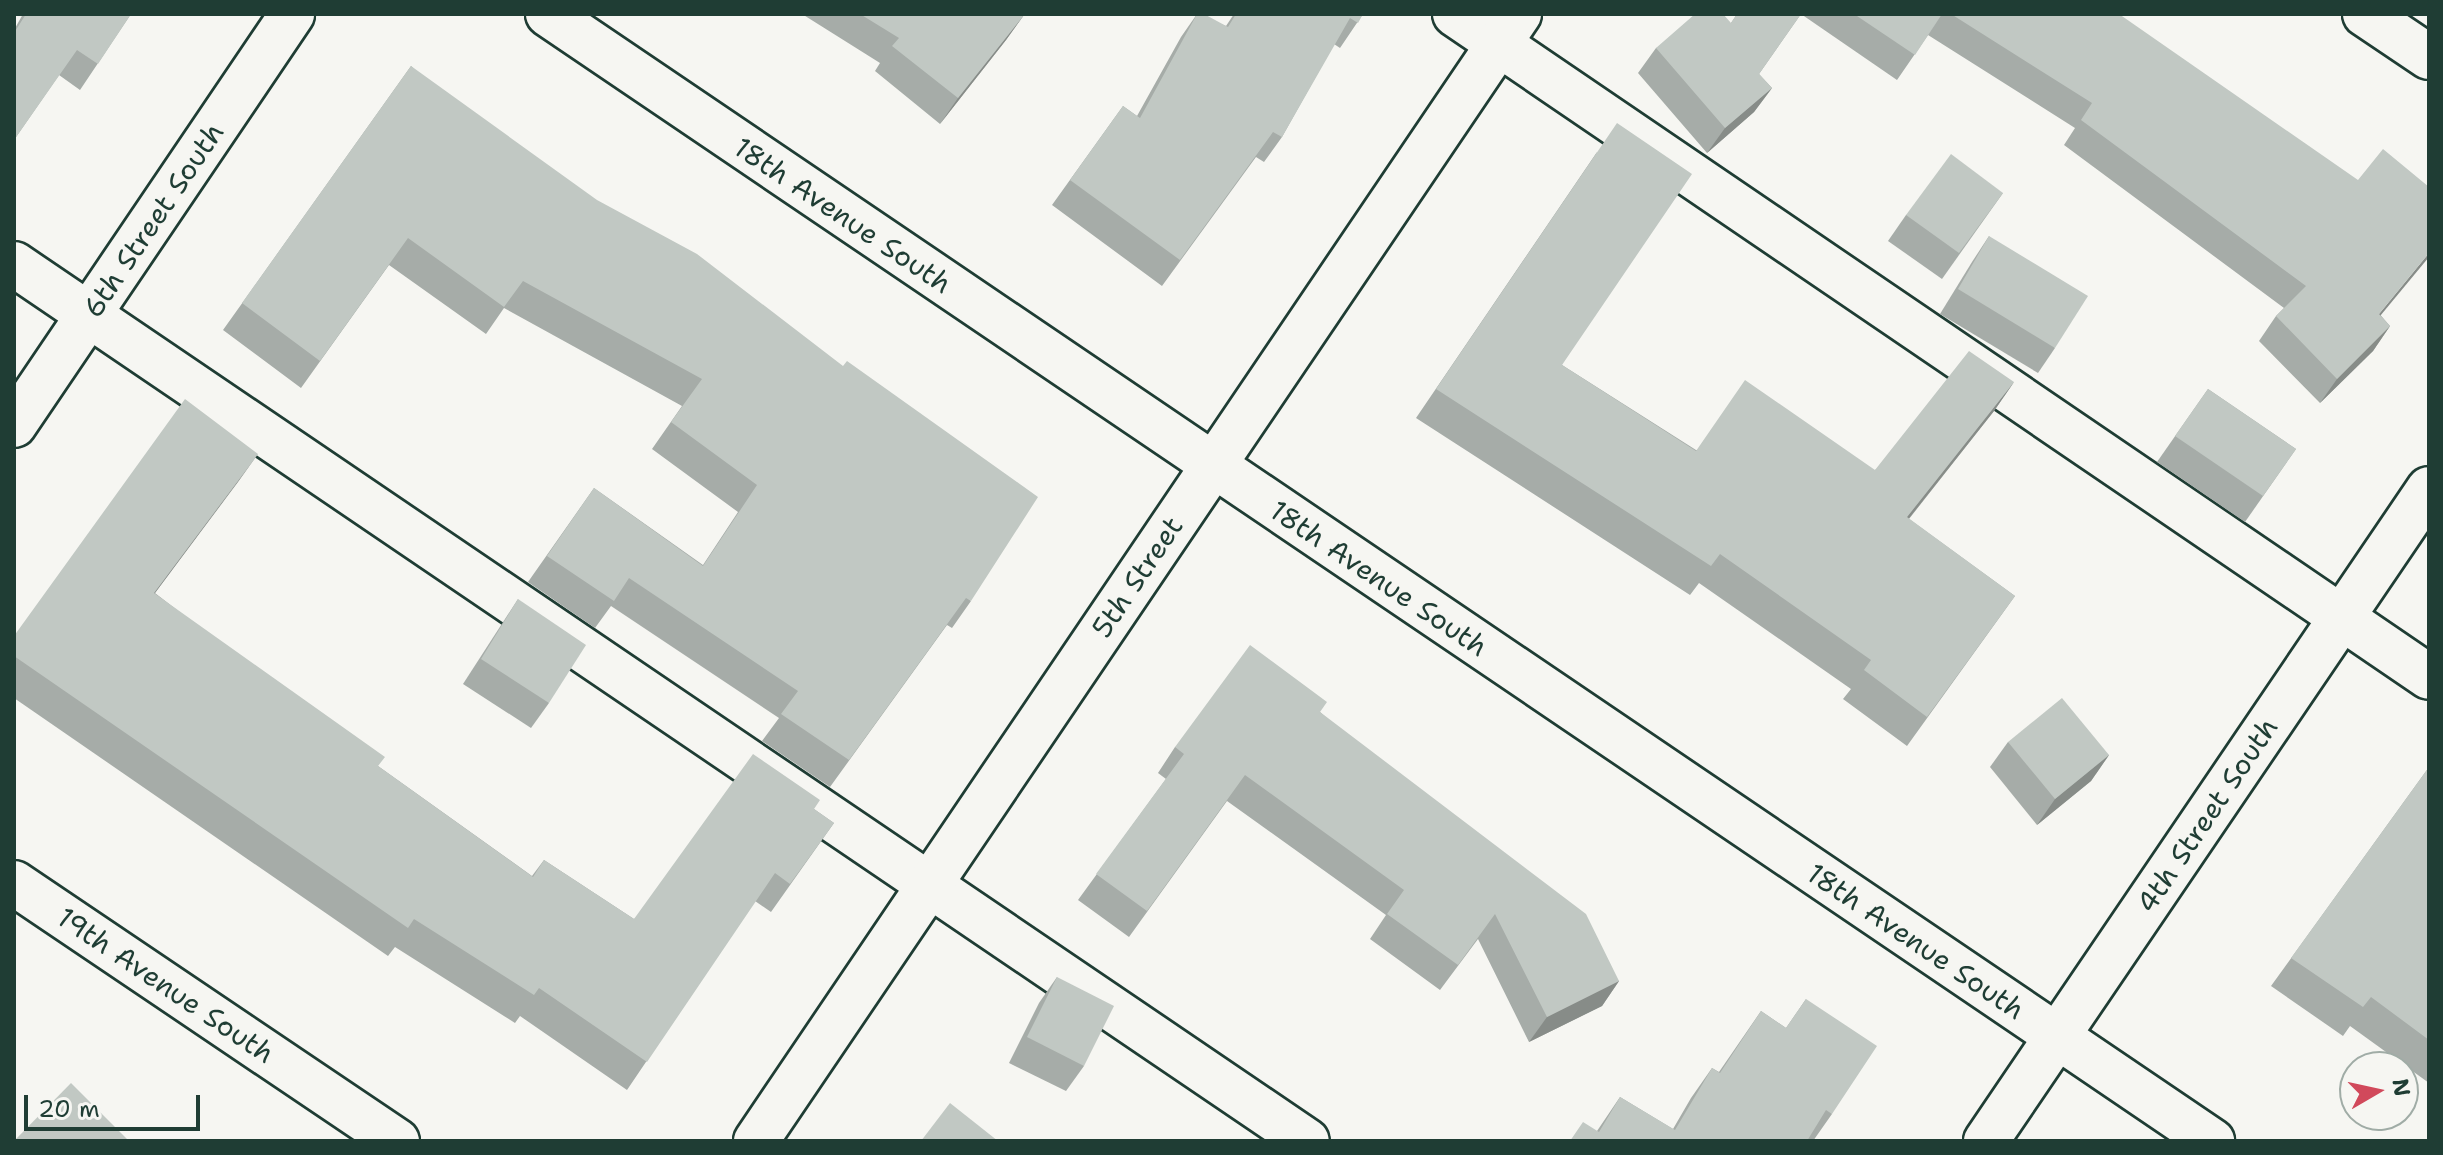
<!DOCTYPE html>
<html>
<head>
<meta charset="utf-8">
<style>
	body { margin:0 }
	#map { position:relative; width:2443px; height:1155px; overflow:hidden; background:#f6f6f2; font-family:"Shantell Sans",sans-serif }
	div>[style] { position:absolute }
	.roads { filter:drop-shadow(2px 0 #1f3d34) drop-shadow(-2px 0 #1f3d34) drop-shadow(0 2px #1f3d34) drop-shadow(0 -2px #1f3d34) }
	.minor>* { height:44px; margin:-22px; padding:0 22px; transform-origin:22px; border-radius:22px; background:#f6f6f2 }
	.wall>* { inset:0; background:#a6aca8 }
	.shaded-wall>* { inset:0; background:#878c88 }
	.building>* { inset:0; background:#c1c8c3 }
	span { translate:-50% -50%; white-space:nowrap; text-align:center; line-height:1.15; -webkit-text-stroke:6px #f6f6f2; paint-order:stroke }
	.street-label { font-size:28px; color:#1f3d34 }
	.frame { position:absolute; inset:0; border:16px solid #1f3d34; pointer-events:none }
	.north { position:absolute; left:2339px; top:1051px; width:80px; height:80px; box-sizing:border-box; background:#f6f6f2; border:2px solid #a0aca6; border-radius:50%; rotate:81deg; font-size:22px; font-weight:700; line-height:32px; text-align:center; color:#1f3d34 }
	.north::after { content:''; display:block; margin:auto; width:28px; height:36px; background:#d1495b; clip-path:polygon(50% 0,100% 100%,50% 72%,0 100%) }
	.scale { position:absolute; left:24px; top:1095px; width:176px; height:36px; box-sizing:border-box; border:4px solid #1f3d34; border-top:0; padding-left:10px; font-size:24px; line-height:28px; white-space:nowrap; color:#1f3d34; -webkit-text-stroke:6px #f6f6f2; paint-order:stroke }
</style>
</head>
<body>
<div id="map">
	<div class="roads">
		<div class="minor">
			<i style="left:548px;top:14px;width:2010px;rotate:34.11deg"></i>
			<i style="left:1455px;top:14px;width:1178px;rotate:34.24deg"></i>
			<i style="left:2365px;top:14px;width:77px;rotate:33.9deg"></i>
			<i style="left:14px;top:264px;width:1562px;rotate:34.15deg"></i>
			<i style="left:14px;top:425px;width:496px;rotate:-55.9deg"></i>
			<i style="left:14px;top:883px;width:462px;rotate:34deg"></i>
			<i style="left:756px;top:1141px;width:1361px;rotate:-55.9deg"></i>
			<i style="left:1986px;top:1141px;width:788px;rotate:-55.81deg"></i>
		</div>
	</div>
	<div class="wall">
		<i style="clip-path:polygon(23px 14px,131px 14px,80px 90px,59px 75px,14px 140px,14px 30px)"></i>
		<i style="clip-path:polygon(802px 14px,1023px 14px,1024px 15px,1006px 40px,940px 124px,875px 71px,880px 63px)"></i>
		<i style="clip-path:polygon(1197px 14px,1226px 26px,1234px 14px,1363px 14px,1340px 48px,1334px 44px,1282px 137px,1264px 162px,1256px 157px,1162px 286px,1052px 205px,1123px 106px,1137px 116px,1181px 37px)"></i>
		<i style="clip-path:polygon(1737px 14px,2119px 14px,2390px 326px,2373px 351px,2320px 403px,2259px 341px,2276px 316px,2284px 308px,2064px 145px,2075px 128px,1928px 35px,1897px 80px,1801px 14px,1759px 74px,1772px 88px,1754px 112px,1707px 153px,1638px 73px,1656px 48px,1731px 23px)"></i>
		<i style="clip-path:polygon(411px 66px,971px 601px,952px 628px,947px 625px,830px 787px,762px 741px,779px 718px,611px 606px,595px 628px,528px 582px,594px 488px,703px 565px,738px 512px,652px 449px,682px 406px,504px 308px,486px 334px,389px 265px,301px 388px,223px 330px)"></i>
		<i style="clip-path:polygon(1597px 152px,1562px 365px,1696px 450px,1875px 470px,2014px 382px,1994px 411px,1909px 519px,2015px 596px,1907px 746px,1843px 699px,1851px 689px,1699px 583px,1690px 595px,1416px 418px)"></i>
		<i style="clip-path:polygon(2003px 193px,1942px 279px,1888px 241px,1906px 215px)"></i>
		<i style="clip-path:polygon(1989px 236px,2055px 348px,2038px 373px,1940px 314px,1972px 262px)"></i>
		<i style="clip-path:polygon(2208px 389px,2296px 449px,2245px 522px,2157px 462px)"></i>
		<i style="clip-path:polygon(258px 454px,155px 593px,378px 766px,532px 876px,544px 860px,634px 919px,814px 809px,834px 823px,771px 912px,755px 901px,627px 1090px,520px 1016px,515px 1023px,395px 947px,388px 956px,14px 698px,14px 636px)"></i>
		<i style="clip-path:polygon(518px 599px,549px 703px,531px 728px,463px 684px)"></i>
		<i style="clip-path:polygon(1320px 712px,1619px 981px,1602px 1006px,1529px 1042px,1478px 939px,1440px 990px,1370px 939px,1386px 915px,1227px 801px,1129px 937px,1078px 900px,1166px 779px,1158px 773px,1175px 747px)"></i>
		<i style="clip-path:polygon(2008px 742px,2109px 755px,2091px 781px,2037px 825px,1990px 767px)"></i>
		<i style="clip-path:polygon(2429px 767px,2429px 1083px,2350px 1026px,2343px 1036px,2271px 986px)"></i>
		<i style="clip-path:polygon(1057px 977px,1084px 1066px,1066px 1091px,1009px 1063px,1039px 1003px)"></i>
		<i style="clip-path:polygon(1806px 999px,1832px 1114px,1813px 1141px,1569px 1141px,1597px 1131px,1620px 1097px,1673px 1129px,1691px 1098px,1712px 1068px,1719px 1072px,1761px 1011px,1786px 1028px)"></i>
	</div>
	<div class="shaded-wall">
		<i style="clip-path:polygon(1024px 15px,1006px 40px,940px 124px,958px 98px)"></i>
		<i style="clip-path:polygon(1772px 88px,1754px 112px,1707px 153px,1725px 128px)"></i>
		<i style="clip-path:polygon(2429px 253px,2429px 257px,2361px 339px,2379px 314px)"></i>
		<i style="clip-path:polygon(2390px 326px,2373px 351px,2320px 403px,2337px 379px)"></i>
		<i style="clip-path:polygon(2014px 382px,1994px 411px,1887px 546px,1907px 517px)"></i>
		<i style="clip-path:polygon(258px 454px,238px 482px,134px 621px,154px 593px)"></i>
		<i style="clip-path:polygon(2109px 755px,2091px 781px,2037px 825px,2055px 799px)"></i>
		<i style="clip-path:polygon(1619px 981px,1602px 1006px,1529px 1042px,1547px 1017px)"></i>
	</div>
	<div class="building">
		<i style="clip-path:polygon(26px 14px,131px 14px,98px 64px,77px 50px,14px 140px,14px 33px)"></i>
		<i style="clip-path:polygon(860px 14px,1023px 14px,1024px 15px,958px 98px,892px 46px,899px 38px)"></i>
		<i style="clip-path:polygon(1197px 14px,1204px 14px,1228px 27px,1236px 14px,1363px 14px,1358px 23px,1350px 18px,1282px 137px,1273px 132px,1180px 260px,1070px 180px,1123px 106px,1140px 118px)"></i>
		<i style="clip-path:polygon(1695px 14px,1723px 14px,1731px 23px,1737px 14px,1801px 14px,1759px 74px,1772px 88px,1725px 128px,1656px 48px)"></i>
		<i style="clip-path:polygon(1854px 14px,1942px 14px,1915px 55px)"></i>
		<i style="clip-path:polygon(1951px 14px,2119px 14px,2358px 180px,2383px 149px,2429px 187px,2429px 253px,2379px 314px,2390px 326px,2337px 379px,2276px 316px,2306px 286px,2081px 120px,2092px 103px)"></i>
		<i style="clip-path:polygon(411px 66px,597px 200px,697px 254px,843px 366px,847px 361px,1038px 497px,971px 601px,966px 598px,849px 760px,781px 714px,798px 691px,629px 578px,614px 601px,547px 556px,594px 488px,703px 566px,757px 485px,671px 422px,702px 379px,523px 281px,504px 307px,408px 238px,320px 361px,242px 303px)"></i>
		<i style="clip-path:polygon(1617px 123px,1692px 174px,1562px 365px,1696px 451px,1745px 380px,1875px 470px,1969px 351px,2014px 382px,1907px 517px,2015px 596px,1927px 717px,1864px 670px,1871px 660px,1720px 554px,1711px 566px,1436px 389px)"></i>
		<i style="clip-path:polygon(1951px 154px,2003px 193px,1959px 253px,1906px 215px)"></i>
		<i style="clip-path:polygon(1989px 236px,2088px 296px,2055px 348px,1958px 289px)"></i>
		<i style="clip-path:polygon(2208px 389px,2296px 449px,2263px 496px,2175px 436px)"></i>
		<i style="clip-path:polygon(185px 399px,258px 454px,154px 593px,385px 757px,378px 766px,533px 877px,544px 860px,634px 919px,753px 754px,820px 800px,814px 809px,834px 823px,790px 884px,775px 873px,647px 1062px,539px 988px,534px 995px,414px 919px,408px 928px,14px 656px,14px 636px)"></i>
		<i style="clip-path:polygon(518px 599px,586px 645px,549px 703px,481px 659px)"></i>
		<i style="clip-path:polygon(1250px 645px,1327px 702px,1320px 712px,1586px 914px,1619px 981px,1547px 1017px,1495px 914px,1458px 965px,1387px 914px,1404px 890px,1245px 775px,1147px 911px,1096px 874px,1184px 754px,1175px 747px)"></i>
		<i style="clip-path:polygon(2062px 698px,2109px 755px,2055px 799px,2008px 742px)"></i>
		<i style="clip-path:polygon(2429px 767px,2429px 1040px,2371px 997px,2363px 1007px,2291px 958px)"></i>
		<i style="clip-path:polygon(1057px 977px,1114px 1006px,1084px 1066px,1027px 1037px)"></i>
		<i style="clip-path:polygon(1806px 999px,1877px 1046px,1832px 1114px,1826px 1110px,1807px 1141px,1570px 1141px,1583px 1122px,1599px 1132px,1620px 1097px,1675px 1130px,1712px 1068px,1720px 1073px,1761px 1011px,1786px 1028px)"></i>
		<i style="clip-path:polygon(71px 1083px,129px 1141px,14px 1141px)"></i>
		<i style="clip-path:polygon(950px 1103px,998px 1141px,921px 1141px)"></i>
	</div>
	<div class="street-label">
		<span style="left:843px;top:215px;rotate:34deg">18th Avenue South</span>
		<span style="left:153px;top:220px;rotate:-56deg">6th Street South</span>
		<span style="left:1137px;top:577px;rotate:-56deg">5th Street</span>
		<span style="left:1379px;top:578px;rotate:34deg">18th Avenue South</span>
		<span style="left:2207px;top:815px;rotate:-56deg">4th Street South</span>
		<span style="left:1916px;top:941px;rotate:34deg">18th Avenue South</span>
		<span style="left:166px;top:985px;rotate:34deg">19th Avenue South</span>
	</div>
	<div class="frame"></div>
	<div class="north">N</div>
	<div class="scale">20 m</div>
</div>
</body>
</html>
